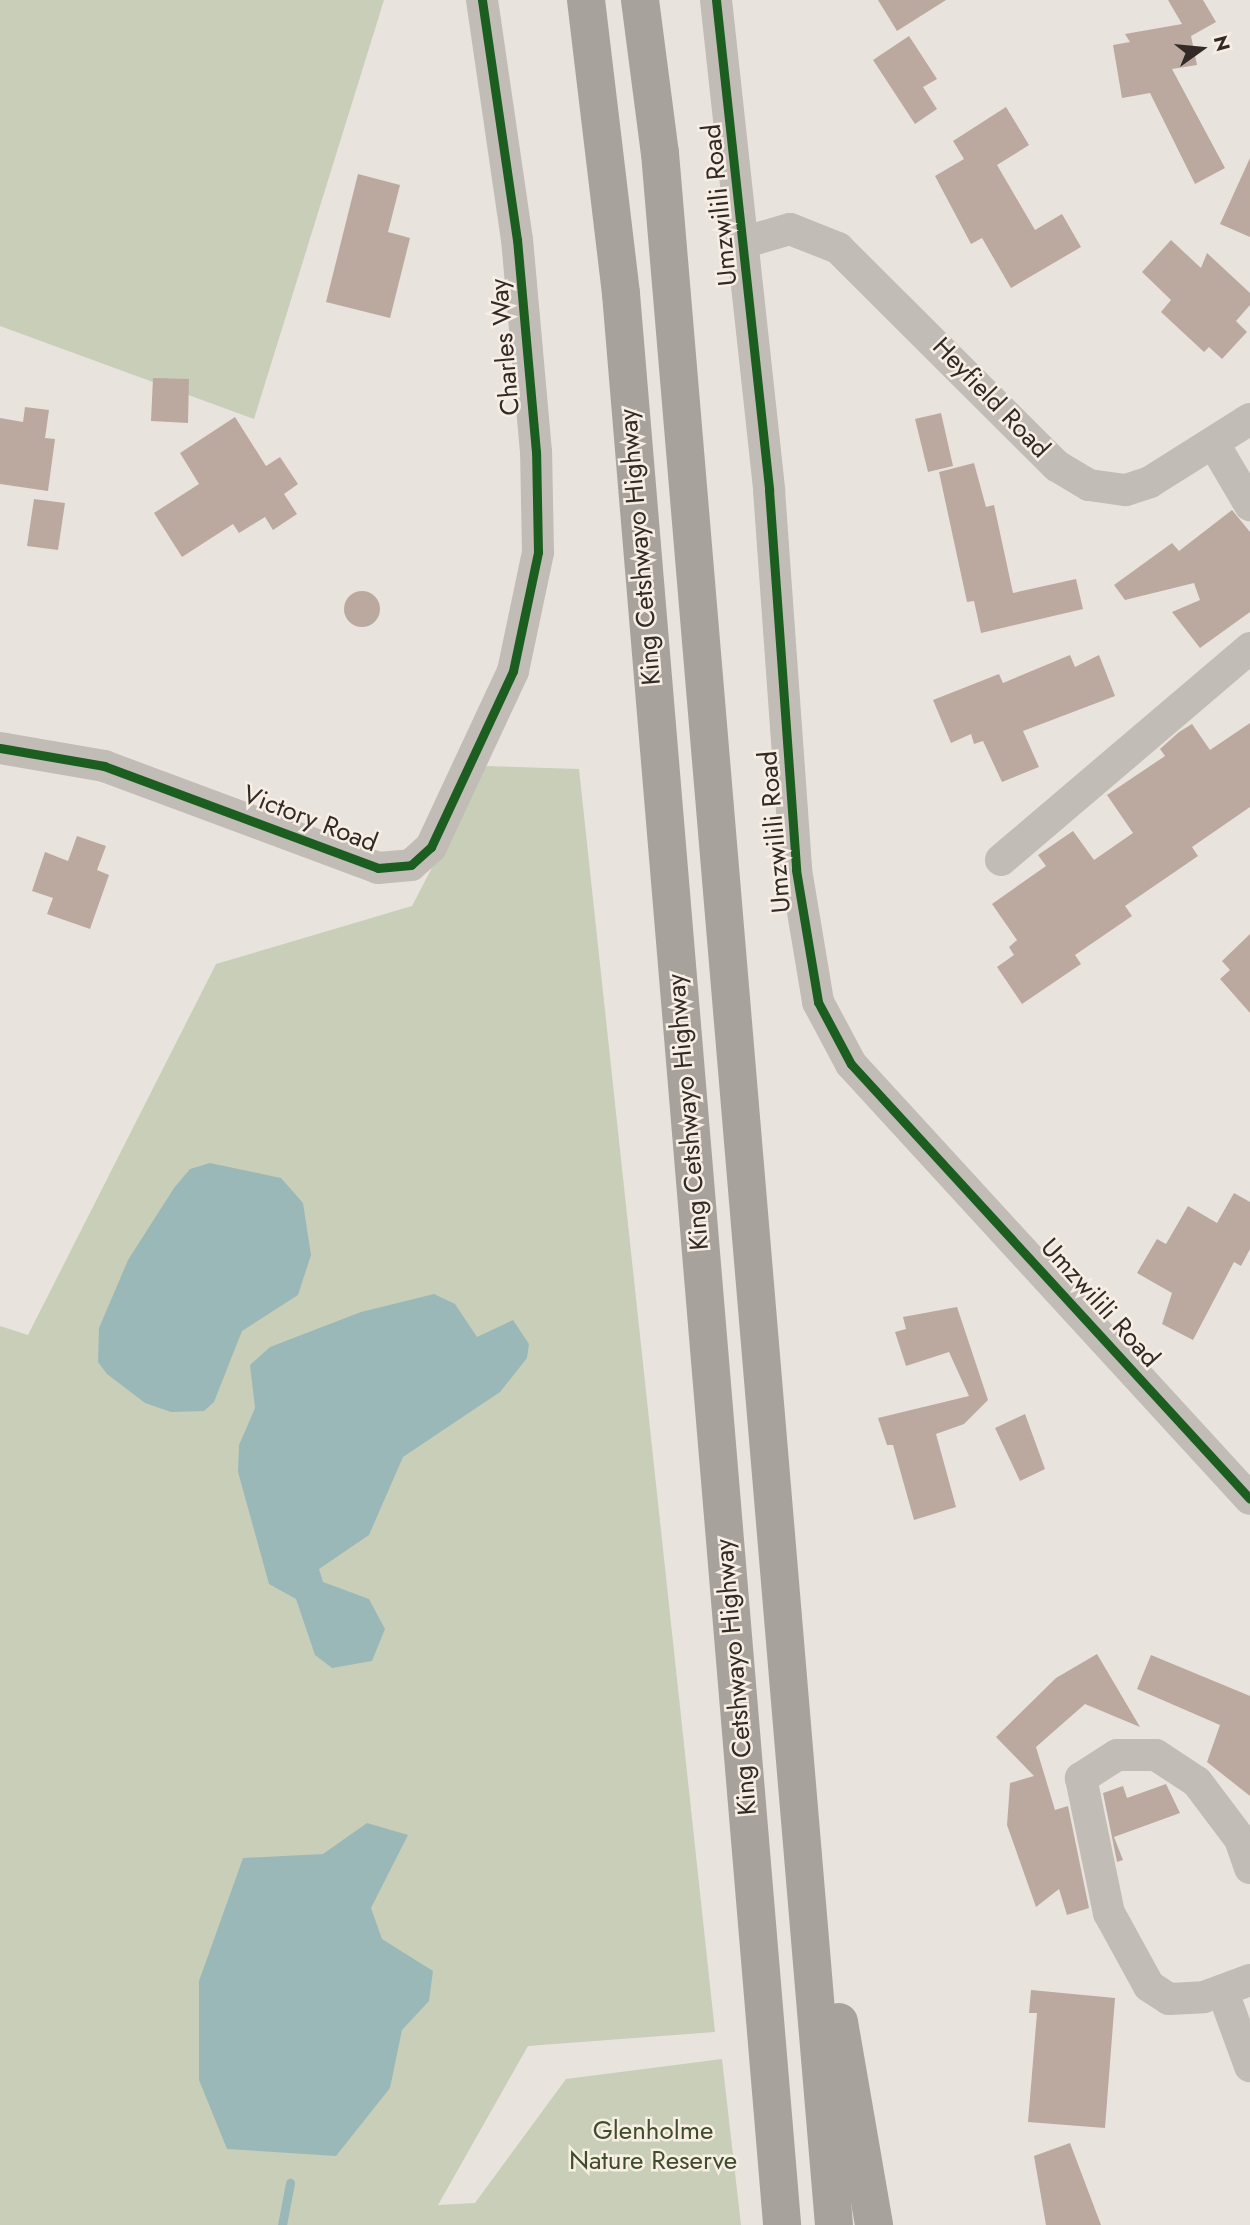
<!DOCTYPE html>
<html>
<head>
<meta charset="utf-8">
<style>
	body { margin:0 }
	#map { position:relative; width:1250px; height:2225px; overflow:hidden; background:#e9e3dd; font-family:Jost,sans-serif }
	div>[style] { position:absolute }
	.green>* { inset:0; background:#c9ceb8 }
	.water>* { inset:0; background:#9bb8b9 }
	.stream>* { height:9px; margin:-4.5px; padding:0 4.5px; transform-origin:4.5px; border-radius:4.5px; background:#9bb8b9 }
	.building>* { inset:0; background:#bba9a0 }
	.round { border-radius:50% }
	.street>* { height:32px; margin:-16px; padding:0 16px; transform-origin:16px; border-radius:16px; background:#c2bcb6 }
	.highway>* { height:38px; margin:-19px; padding:0 19px; transform-origin:19px; border-radius:19px; background:#a8a29c }
	.cycleway>* { height:9px; margin:-4.5px; padding:0 4.5px; transform-origin:4.5px; border-radius:4.5px; background:#1b5e20 }
	span { translate:-50% -50%; white-space:nowrap; text-align:center; line-height:1.15; -webkit-text-stroke:5px #f7eee4; paint-order:stroke }
	.street-label { font-size:26px; color:#312a26 }
	.park-label { font-size:26px; color:#404d2c }
	.north { position:absolute; left:1166px; top:14px; width:70px; height:70px; -webkit-text-stroke:5px #f7eee4; paint-order:stroke; rotate:75deg; font-size:19px; font-weight:700; line-height:28px; text-align:center; color:#312a26 }
	.north::after { content:''; display:block; margin:auto; width:24px; height:32px; background:#312a26; clip-path:polygon(50% 0,100% 100%,50% 72%,0 100%) }
</style>
</head>
<body>
<div id="map">
	<div class="green">
		<i style="clip-path:polygon(0 0,384px 0,254px 419px,0 326px)"></i>
		<i style="clip-path:polygon(485px 766px,579px 769px,715px 2032px,528px 2046px,438px 2205px,475px 2203px,566px 2079px,722px 2059px,741px 2225px,0 2225px,0 1326px,28px 1335px,216px 964px,412px 906px)"></i>
	</div>
	<div class="water">
		<i style="clip-path:polygon(210px 1163px,281px 1178px,303px 1203px,311px 1255px,298px 1295px,242px 1331px,214px 1402px,204px 1411px,171px 1412px,145px 1403px,107px 1374px,98px 1362px,99px 1328px,128px 1260px,174px 1188px,190px 1169px)"></i>
		<i style="clip-path:polygon(434px 1294px,455px 1304px,477px 1337px,513px 1320px,529px 1344px,527px 1358px,500px 1392px,403px 1457px,369px 1535px,319px 1569px,323px 1582px,369px 1599px,385px 1629px,372px 1661px,332px 1668px,315px 1655px,296px 1599px,269px 1584px,238px 1472px,239px 1445px,255px 1408px,250px 1365px,270px 1347px,361px 1312px)"></i>
		<i style="clip-path:polygon(367px 1823px,408px 1835px,371px 1908px,382px 1939px,433px 1971px,429px 2001px,402px 2030px,390px 2088px,336px 2156px,227px 2149px,199px 2080px,199px 1981px,243px 1858px,323px 1854px)"></i>
	</div>
	<div class="stream">
		<i style="left:282px;top:2225px;width:43px;rotate:-79.2deg"></i>
	</div>
	<div class="building">
		<i style="clip-path:polygon(878px 0,946px 0,897px 31px)"></i>
		<i style="clip-path:polygon(1168px 0,1203px 0,1216px 22px,1191px 36px,1197px 65px,1172px 69px,1225px 168px,1195px 184px,1150px 93px,1122px 98px,1113px 45px,1130px 42px,1125px 34px,1182px 24px)"></i>
		<i style="clip-path:polygon(909px 36px,937px 79px,923px 87px,937px 109px,915px 124px,873px 60px)"></i>
		<i style="clip-path:polygon(1006px 107px,1029px 145px,997px 165px,1035px 230px,1062px 214px,1081px 247px,1011px 288px,982px 238px,971px 244px,935px 176px,964px 159px,953px 141px)"></i>
		<i style="clip-path:polygon(1250px 158px,1250px 237px,1220px 224px)"></i>
		<i style="clip-path:polygon(358px 174px,400px 185px,388px 232px,410px 238px,390px 318px,326px 302px)"></i>
		<i style="clip-path:polygon(1171px 240px,1201px 268px,1207px 253px,1250px 293px,1250px 305px,1236px 321px,1247px 332px,1222px 359px,1209px 347px,1204px 352px,1161px 312px,1171px 300px,1142px 272px)"></i>
		<i style="clip-path:polygon(153px 378px,189px 379px,188px 423px,151px 421px)"></i>
		<i style="clip-path:polygon(25px 407px,49px 410px,45px 438px,55px 439px,48px 491px,0 484px,0 418px,23px 422px)"></i>
		<i style="clip-path:polygon(941px 413px,953px 466px,928px 472px,915px 419px)"></i>
		<i style="clip-path:polygon(235px 417px,266px 466px,280px 457px,298px 484px,284px 494px,297px 514px,273px 530px,265px 517px,239px 533px,233px 524px,182px 557px,154px 513px,199px 484px,180px 453px)"></i>
		<i style="clip-path:polygon(974px 463px,986px 507px,994px 505px,1013px 593px,1076px 579px,1083px 609px,981px 633px,974px 601px,967px 602px,939px 472px)"></i>
		<i style="clip-path:polygon(34px 499px,65px 503px,58px 550px,27px 546px)"></i>
		<i style="clip-path:polygon(1232px 510px,1250px 532px,1250px 612px,1200px 648px,1172px 612px,1200px 600px,1194px 583px,1125px 600px,1114px 585px,1172px 543px,1179px 551px)"></i>
		<i class="round" style="left:344px;top:591px;width:36px;height:36px"></i>
		<i style="clip-path:polygon(1070px 655px,1075px 667px,1099px 655px,1115px 696px,1023px 731px,1039px 767px,1002px 782px,983px 741px,974px 744px,971px 734px,951px 743px,933px 700px,999px 674px,1003px 683px)"></i>
		<i style="clip-path:polygon(1250px 723px,1250px 807px,1192px 847px,1198px 856px,1125px 906px,1132px 916px,1075px 955px,1081px 964px,1022px 1004px,997px 967px,1014px 955px,1009px 947px,1017px 940px,992px 904px,1046px 866px,1038px 855px,1073px 831px,1094px 860px,1133px 833px,1107px 795px,1165px 756px,1160px 749px,1179px 732px,1192px 724px,1210px 750px)"></i>
		<i style="clip-path:polygon(77px 836px,106px 846px,97px 870px,109px 875px,90px 929px,47px 914px,53px 898px,32px 891px,45px 852px,68px 861px)"></i>
		<i style="clip-path:polygon(1250px 934px,1250px 1013px,1220px 979px,1230px 970px,1222px 961px)"></i>
		<i style="clip-path:polygon(1234px 1193px,1250px 1202px,1250px 1249px,1241px 1266px,1234px 1262px,1193px 1340px,1162px 1324px,1172px 1293px,1137px 1273px,1157px 1239px,1166px 1244px,1188px 1206px,1217px 1223px)"></i>
		<i style="clip-path:polygon(957px 1307px,988px 1400px,964px 1424px,936px 1434px,956px 1507px,914px 1520px,893px 1445px,887px 1445px,878px 1418px,969px 1396px,949px 1352px,906px 1366px,895px 1332px,906px 1329px,903px 1317px)"></i>
		<i style="clip-path:polygon(1025px 1414px,1045px 1469px,1020px 1481px,995px 1428px)"></i>
		<i style="clip-path:polygon(1097px 1654px,1140px 1727px,1085px 1704px,1036px 1747px,1055px 1810px,1068px 1806px,1089px 1908px,1067px 1915px,1059px 1889px,1036px 1907px,1007px 1825px,1010px 1783px,1034px 1776px,996px 1737px,1056px 1678px)"></i>
		<i style="clip-path:polygon(1151px 1655px,1250px 1696px,1250px 1796px,1207px 1762px,1220px 1725px,1137px 1689px)"></i>
		<i style="clip-path:polygon(1166px 1784px,1180px 1813px,1114px 1837px,1123px 1860px,1117px 1862px,1103px 1793px,1123px 1786px,1127px 1798px)"></i>
		<i style="clip-path:polygon(1031px 1990px,1115px 1998px,1105px 2128px,1028px 2122px,1037px 2013px,1029px 2013px)"></i>
		<i style="clip-path:polygon(1070px 2143px,1101px 2225px,1046px 2225px,1034px 2156px)"></i>
	</div>
	<div class="street">
		<i style="left:716px;top:0;width:493px;rotate:83.8deg"></i>
		<i style="left:769px;top:490px;width:381px;rotate:85.9deg"></i>
		<i style="left:796px;top:870px;width:134px;rotate:80.5deg"></i>
		<i style="left:818px;top:1002px;width:70px;rotate:62deg"></i>
		<i style="left:851px;top:1064px;width:590px;rotate:47.47deg"></i>
		<i style="left:745px;top:242px;width:47px;rotate:-16.1deg"></i>
		<i style="left:790px;top:229px;width:52px;rotate:21.6deg"></i>
		<i style="left:838px;top:248px;width:309px;rotate:44.9deg"></i>
		<i style="left:1057px;top:466px;width:37px;rotate:31deg"></i>
		<i style="left:1089px;top:485px;width:37px;rotate:8deg"></i>
		<i style="left:1126px;top:490px;width:25px;rotate:-18deg"></i>
		<i style="left:1150px;top:482px;width:118px;rotate:-32.2deg"></i>
		<i style="left:1214px;top:444px;width:71px;rotate:59.5deg"></i>
		<i style="left:0;top:748px;width:106px;rotate:9.8deg"></i>
		<i style="left:104px;top:766px;width:292px;rotate:20.4deg"></i>
		<i style="left:378px;top:868px;width:33px;rotate:-5deg"></i>
		<i style="left:411px;top:865px;width:27px;rotate:-42deg"></i>
		<i style="left:431px;top:847px;width:194px;rotate:-65deg"></i>
		<i style="left:513px;top:671px;width:122px;rotate:-78.1deg"></i>
		<i style="left:538px;top:552px;width:100px;rotate:-91.1deg"></i>
		<i style="left:536px;top:452px;width:213px;rotate:-95.1deg"></i>
		<i style="left:517px;top:240px;width:243px;rotate:-98.3deg"></i>
		<i style="left:1001px;top:860px;width:327px;rotate:-40.4deg"></i>
		<i style="left:1250px;top:1868px;width:31px;rotate:-109deg"></i>
		<i style="left:1240px;top:1839px;width:71px;rotate:-127deg"></i>
		<i style="left:1197px;top:1782px;width:49px;rotate:-146.6deg"></i>
		<i style="left:1156px;top:1755px;width:39px;rotate:180deg"></i>
		<i style="left:1117px;top:1755px;width:43px;rotate:147.4deg"></i>
		<i style="left:1081px;top:1778px;width:138px;rotate:78.3deg"></i>
		<i style="left:1109px;top:1913px;width:83px;rotate:61.3deg"></i>
		<i style="left:1149px;top:1986px;width:24px;rotate:33deg"></i>
		<i style="left:1169px;top:1999px;width:35px;rotate:-3deg"></i>
		<i style="left:1204px;top:1997px;width:49px;rotate:-20.3deg"></i>
		<i style="left:1223px;top:1992px;width:79px;rotate:70deg"></i>
	</div>
	<div class="highway">
		<i style="left:586px;top:0;width:296px;rotate:83.2deg"></i>
		<i style="left:621px;top:294px;width:1938px;rotate:85.23deg"></i>
		<i style="left:640px;top:0;width:154px;rotate:82.6deg"></i>
		<i style="left:660px;top:153px;width:2079px;rotate:85.2deg"></i>
		<i style="left:839px;top:2022px;width:206px;rotate:80.2deg"></i>
	</div>
	<div class="cycleway">
		<i style="left:716px;top:0;width:493px;rotate:83.8deg"></i>
		<i style="left:769px;top:490px;width:381px;rotate:85.9deg"></i>
		<i style="left:796px;top:870px;width:134px;rotate:80.5deg"></i>
		<i style="left:818px;top:1002px;width:70px;rotate:62deg"></i>
		<i style="left:851px;top:1064px;width:590px;rotate:47.47deg"></i>
		<i style="left:0;top:748px;width:106px;rotate:9.8deg"></i>
		<i style="left:104px;top:766px;width:292px;rotate:20.4deg"></i>
		<i style="left:378px;top:868px;width:33px;rotate:-5deg"></i>
		<i style="left:411px;top:865px;width:27px;rotate:-42deg"></i>
		<i style="left:431px;top:847px;width:194px;rotate:-65deg"></i>
		<i style="left:513px;top:671px;width:122px;rotate:-78.1deg"></i>
		<i style="left:538px;top:552px;width:100px;rotate:-91.1deg"></i>
		<i style="left:536px;top:452px;width:213px;rotate:-95.1deg"></i>
		<i style="left:517px;top:240px;width:243px;rotate:-98.3deg"></i>
	</div>
	<div class="street-label">
		<span style="left:720px;top:205px;rotate:-96deg">Umzwilili Road</span>
		<span style="left:505px;top:347px;rotate:-95deg">Charles Way</span>
		<span style="left:991px;top:398px;rotate:46deg">Heyfield Road</span>
		<span style="left:640px;top:547px;rotate:-95deg">King Cetshwayo Highway</span>
		<span style="left:310px;top:819px;rotate:21deg">Victory Road</span>
		<span style="left:775px;top:832px;rotate:-95deg">Umzwilili Road</span>
		<span style="left:688px;top:1112px;rotate:-95deg">King Cetshwayo Highway</span>
		<span style="left:1100px;top:1303px;rotate:48deg">Umzwilili Road</span>
		<span style="left:736px;top:1677px;rotate:-95deg">King Cetshwayo Highway</span>
	</div>
	<div class="park-label">
		<span style="left:653px;top:2146px">Glenholme<br>Nature Reserve</span>
	</div>
	<div class="north">N</div>
</div>
</body>
</html>
